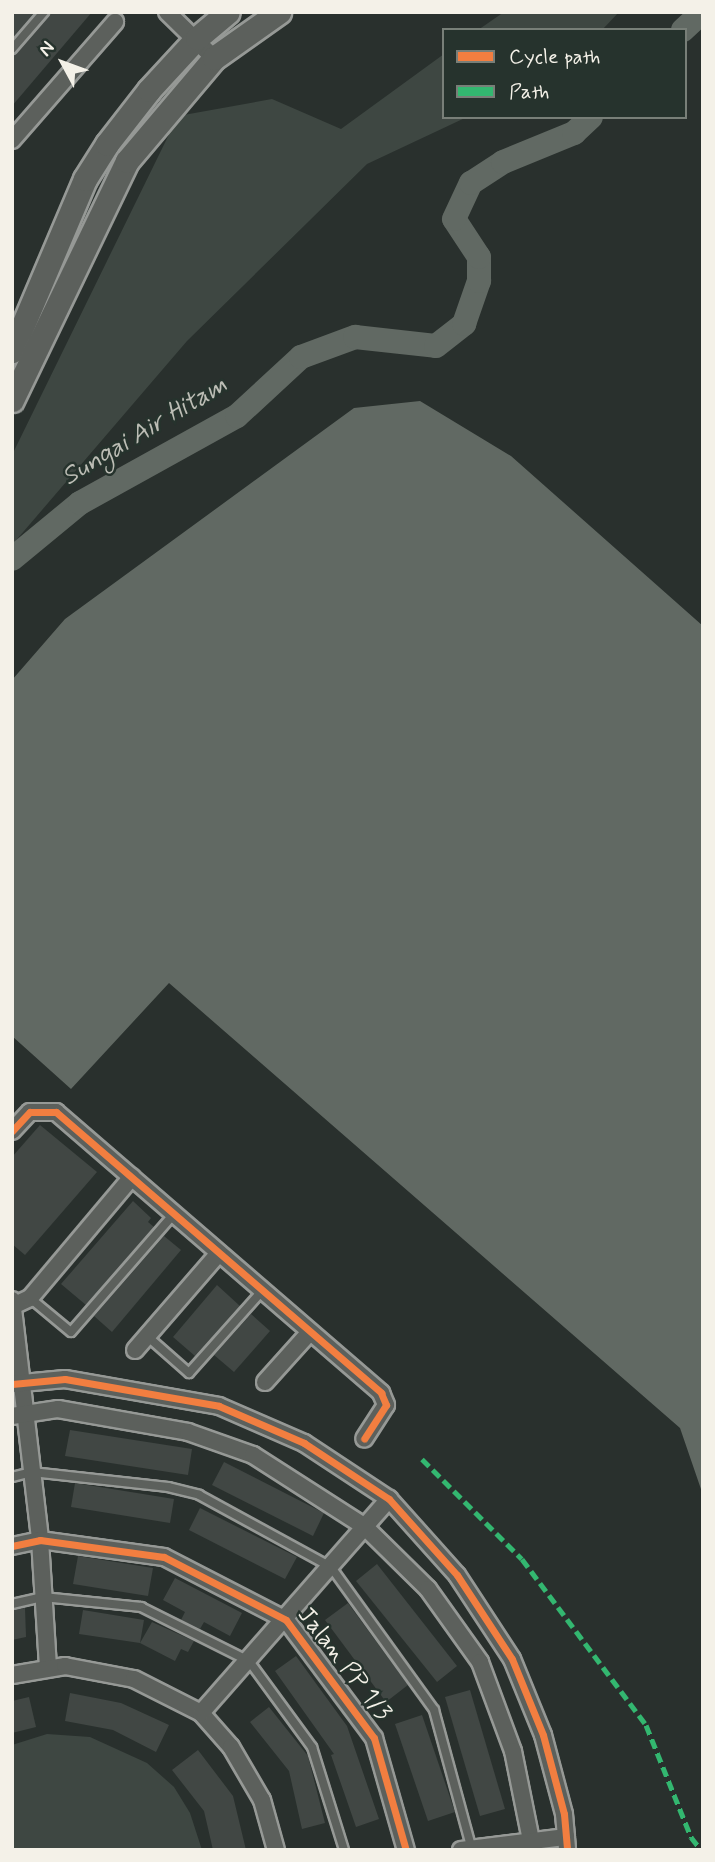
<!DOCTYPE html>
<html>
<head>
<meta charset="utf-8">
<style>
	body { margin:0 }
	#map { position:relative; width:715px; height:1862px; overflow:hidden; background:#29302d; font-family:Mynerve,sans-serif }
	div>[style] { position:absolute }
	.green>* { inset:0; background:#3e4742 }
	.water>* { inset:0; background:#616963 }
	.river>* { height:24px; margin:-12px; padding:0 12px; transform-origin:12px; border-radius:12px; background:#616963 }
	.building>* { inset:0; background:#414744 }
	.roads { filter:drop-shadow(2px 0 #969996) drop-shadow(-2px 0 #969996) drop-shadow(0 2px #969996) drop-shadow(0 -2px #969996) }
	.lane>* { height:8px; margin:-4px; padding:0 4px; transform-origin:4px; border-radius:4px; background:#5c605c }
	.street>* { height:16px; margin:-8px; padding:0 8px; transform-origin:8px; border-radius:8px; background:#5c605c }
	.secondary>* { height:23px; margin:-11.5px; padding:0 11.5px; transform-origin:11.5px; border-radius:11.5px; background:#5c605c }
	.quiet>* { height:5px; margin-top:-2.5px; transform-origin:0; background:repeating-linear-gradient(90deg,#33b770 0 10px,transparent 0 15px) }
	.cycleway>* { height:7px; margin:-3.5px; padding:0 3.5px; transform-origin:3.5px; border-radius:3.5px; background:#f27e40 }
	span { translate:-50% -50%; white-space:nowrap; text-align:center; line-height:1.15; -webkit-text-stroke:5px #26332d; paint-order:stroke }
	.street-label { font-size:24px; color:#f4f1e8 }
	.water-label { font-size:26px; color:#bcbdb5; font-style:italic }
	.frame { position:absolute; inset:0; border:14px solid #f4f1e8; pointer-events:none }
	.legend { position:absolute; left:442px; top:28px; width:245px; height:91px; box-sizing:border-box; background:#26332d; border:2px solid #787f78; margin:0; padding:9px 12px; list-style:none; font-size:21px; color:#f4f1e8 }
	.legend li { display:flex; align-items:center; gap:14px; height:35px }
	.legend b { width:35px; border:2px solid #787f78 }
	.north { position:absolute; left:28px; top:28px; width:70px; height:70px; -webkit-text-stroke:5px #26332d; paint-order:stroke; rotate:311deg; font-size:19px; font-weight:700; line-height:28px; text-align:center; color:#f4f1e8 }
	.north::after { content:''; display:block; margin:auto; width:24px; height:32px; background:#f4f1e8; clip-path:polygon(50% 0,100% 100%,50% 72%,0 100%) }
</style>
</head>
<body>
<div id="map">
	<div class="green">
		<i style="clip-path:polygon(504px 12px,619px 12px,602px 30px,478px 30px)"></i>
		<i style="clip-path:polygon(444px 54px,444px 117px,467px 117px,367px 164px,187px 341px,12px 545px,12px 455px,178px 116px,272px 99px,341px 129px)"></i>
		<i style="clip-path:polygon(47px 1734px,90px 1737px,147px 1763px,174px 1787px,190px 1813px,202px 1850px,12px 1850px,12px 1745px)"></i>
	</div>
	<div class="water">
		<i style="clip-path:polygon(420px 401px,511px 456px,703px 626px,703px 1495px,680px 1428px,169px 983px,71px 1089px,12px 1036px,12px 680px,65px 619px,354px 408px)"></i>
	</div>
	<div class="river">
		<i style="left:683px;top:30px;width:26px;rotate:-43deg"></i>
		<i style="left:12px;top:559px;width:88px;rotate:-39.5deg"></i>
		<i style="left:80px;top:503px;width:179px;rotate:-29deg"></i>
		<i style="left:237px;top:416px;width:87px;rotate:-42.7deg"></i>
		<i style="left:301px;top:357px;width:58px;rotate:-20.3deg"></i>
		<i style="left:355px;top:337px;width:81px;rotate:6.3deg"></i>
		<i style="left:436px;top:346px;width:36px;rotate:-38deg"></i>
		<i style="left:464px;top:324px;width:46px;rotate:-70.8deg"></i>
		<i style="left:479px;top:281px;width:24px;rotate:-90deg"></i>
		<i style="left:479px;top:257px;width:45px;rotate:-123.3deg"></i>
		<i style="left:454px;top:219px;width:40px;rotate:-65deg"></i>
		<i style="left:471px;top:183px;width:38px;rotate:-33deg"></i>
		<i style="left:503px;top:162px;width:77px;rotate:-22.2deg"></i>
		<i style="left:574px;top:133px;width:23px;rotate:-43deg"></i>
	</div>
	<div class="building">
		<i style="clip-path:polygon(12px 12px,35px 12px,12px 39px)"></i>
		<i style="clip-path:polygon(50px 12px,92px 12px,12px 106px,12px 55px)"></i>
		<i style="clip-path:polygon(40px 1125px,97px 1172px,25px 1255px,12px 1244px,12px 1157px)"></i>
		<i style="clip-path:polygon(133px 1201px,151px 1218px,148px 1222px,154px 1227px,86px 1305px,61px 1284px)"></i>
		<i style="clip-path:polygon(164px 1236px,181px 1250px,112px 1332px,94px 1316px)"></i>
		<i style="clip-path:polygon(217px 1285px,240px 1306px,195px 1356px,173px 1337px)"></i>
		<i style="clip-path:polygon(251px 1314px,270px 1331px,234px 1372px,214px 1355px)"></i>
		<i style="clip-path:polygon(70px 1430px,192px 1449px,188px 1475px,65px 1456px)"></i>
		<i style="clip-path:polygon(224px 1462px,324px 1513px,313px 1536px,212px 1485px)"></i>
		<i style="clip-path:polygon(75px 1483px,174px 1499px,170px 1523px,71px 1507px)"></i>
		<i style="clip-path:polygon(200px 1508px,297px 1557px,285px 1579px,189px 1530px)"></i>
		<i style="clip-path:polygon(78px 1556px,153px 1568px,148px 1596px,73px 1584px)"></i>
		<i style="clip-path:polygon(377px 1564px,457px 1666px,437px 1682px,356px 1581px)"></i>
		<i style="clip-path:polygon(175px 1578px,242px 1613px,230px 1636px,204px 1622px,200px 1629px,181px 1620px,185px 1612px,163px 1600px)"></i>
		<i style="clip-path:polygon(348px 1603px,408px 1685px,386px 1702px,325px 1620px)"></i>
		<i style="clip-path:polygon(25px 1608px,26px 1637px,12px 1640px,12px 1610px)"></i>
		<i style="clip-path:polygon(83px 1610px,144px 1620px,140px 1643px,152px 1622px,194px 1641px,188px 1652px,181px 1649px,175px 1661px,140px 1643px,79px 1634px)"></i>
		<i style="clip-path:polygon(296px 1656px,347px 1726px,379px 1819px,356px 1827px,331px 1755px,334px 1754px,275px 1671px)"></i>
		<i style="clip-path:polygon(470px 1690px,505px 1809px,480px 1816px,445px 1697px)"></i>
		<i style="clip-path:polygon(70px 1693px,121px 1703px,169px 1725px,156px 1752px,113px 1730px,65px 1721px)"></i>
		<i style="clip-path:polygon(29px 1697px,36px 1727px,12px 1733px,12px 1701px)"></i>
		<i style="clip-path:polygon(269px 1707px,308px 1756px,325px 1823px,302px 1829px,289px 1771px,250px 1722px)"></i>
		<i style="clip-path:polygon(422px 1715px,455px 1812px,428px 1821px,395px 1724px)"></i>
		<i style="clip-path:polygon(198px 1750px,233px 1796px,246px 1850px,213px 1850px,204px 1811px,172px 1770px)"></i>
	</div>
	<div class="roads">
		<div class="lane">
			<i style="left:12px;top:49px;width:49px;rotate:-49.1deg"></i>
			<i style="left:30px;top:1298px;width:53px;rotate:39.7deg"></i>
			<i style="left:71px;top:1332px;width:157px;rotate:-48.9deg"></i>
			<i style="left:147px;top:1336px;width:56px;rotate:41.4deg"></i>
			<i style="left:189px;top:1373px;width:110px;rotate:-48.3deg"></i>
			<i style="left:12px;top:1477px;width:21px;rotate:-14deg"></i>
			<i style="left:32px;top:1472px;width:137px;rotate:6.3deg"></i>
			<i style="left:168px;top:1487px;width:32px;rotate:14deg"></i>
			<i style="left:199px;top:1495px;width:150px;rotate:28.6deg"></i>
			<i style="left:331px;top:1567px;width:176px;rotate:54.2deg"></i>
			<i style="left:434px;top:1710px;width:145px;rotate:74.8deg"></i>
			<i style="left:12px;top:1604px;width:32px;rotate:-13deg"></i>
			<i style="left:43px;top:1597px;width:99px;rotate:5.8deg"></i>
			<i style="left:141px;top:1607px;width:121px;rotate:26.6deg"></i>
			<i style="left:249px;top:1661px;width:107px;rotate:53.8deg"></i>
			<i style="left:312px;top:1747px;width:108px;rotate:72.7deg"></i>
		</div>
		<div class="street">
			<i style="left:167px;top:12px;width:66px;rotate:44.4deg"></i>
			<i style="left:12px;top:140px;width:157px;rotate:-48.9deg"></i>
			<i style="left:12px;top:1131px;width:26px;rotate:-47deg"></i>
			<i style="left:30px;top:1112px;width:26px"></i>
			<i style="left:56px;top:1112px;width:430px;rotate:40.8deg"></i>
			<i style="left:381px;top:1393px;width:13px;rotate:67deg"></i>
			<i style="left:386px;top:1405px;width:40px;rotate:122.9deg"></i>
			<i style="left:12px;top:1300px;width:242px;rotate:83.3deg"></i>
			<i style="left:40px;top:1540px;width:126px;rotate:86.4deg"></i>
			<i style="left:15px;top:1305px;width:17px;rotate:-25deg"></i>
			<i style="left:30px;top:1298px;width:158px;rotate:-49.9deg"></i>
			<i style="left:135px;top:1350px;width:128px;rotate:-49.1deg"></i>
			<i style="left:265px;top:1382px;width:67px;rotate:-48deg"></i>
			<i style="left:12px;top:1384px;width:53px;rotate:-5.4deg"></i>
			<i style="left:65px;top:1379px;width:156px;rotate:9.9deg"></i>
			<i style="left:219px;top:1406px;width:93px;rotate:23.5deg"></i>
			<i style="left:304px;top:1443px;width:102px;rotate:33.4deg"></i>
			<i style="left:389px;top:1499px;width:102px;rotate:48.2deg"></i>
			<i style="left:457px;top:1575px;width:100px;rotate:56.8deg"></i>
			<i style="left:512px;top:1659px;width:82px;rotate:67.8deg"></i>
			<i style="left:543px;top:1735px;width:82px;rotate:75.1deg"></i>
			<i style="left:564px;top:1814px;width:36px;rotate:85deg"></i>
			<i style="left:12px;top:1416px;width:47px;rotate:-8.7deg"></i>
			<i style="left:58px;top:1409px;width:132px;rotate:10deg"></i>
			<i style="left:188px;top:1432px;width:69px;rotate:19.5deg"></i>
			<i style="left:253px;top:1455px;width:133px;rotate:32.7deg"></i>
			<i style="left:365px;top:1527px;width:88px;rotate:44.5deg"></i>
			<i style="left:428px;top:1589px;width:90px;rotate:54.5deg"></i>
			<i style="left:480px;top:1662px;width:95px;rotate:69.7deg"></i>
			<i style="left:513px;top:1751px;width:101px;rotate:78.6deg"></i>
			<i style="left:12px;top:1546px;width:29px;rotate:-12deg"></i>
			<i style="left:40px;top:1540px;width:125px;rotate:7.8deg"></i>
			<i style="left:164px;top:1557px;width:137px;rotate:27.3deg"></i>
			<i style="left:286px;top:1620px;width:147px;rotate:53.3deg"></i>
			<i style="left:374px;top:1738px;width:116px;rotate:74.1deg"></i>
			<i style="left:12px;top:1675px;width:54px;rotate:-9.6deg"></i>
			<i style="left:65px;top:1666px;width:70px;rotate:10.7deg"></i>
			<i style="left:134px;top:1679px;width:75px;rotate:26.9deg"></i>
			<i style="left:201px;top:1713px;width:45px;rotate:48.6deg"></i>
			<i style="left:231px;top:1747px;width:61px;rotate:59.7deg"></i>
			<i style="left:262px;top:1800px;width:52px;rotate:74.4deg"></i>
			<i style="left:201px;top:1713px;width:285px;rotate:-48.7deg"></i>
			<i style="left:461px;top:1850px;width:106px;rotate:-7.1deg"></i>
		</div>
		<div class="secondary">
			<i style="left:12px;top:351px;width:187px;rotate:-67deg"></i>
			<i style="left:85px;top:179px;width:41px;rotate:-57.8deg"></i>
			<i style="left:107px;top:144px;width:68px;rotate:-52.1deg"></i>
			<i style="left:149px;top:90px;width:71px;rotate:-47.3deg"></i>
			<i style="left:197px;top:38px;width:40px;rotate:-40deg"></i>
			<i style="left:12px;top:400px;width:265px;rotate:-64.3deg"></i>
			<i style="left:127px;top:161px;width:135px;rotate:-49.8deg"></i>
			<i style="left:214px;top:58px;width:80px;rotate:-35.3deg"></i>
		</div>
	</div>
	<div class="quiet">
		<i style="left:422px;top:1459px;width:141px;rotate:45deg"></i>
		<i style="left:522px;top:1559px;width:207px;rotate:53.2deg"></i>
		<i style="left:646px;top:1725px;width:121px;rotate:68.1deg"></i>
		<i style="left:691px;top:1837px;width:16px;rotate:52deg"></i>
	</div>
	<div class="cycleway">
		<i style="left:12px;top:1131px;width:26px;rotate:-47deg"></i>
		<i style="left:30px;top:1112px;width:26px"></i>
		<i style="left:56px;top:1112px;width:430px;rotate:40.8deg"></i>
		<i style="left:381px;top:1393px;width:13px;rotate:67deg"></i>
		<i style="left:386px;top:1405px;width:40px;rotate:122.9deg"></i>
		<i style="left:12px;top:1384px;width:53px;rotate:-5.4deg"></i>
		<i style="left:65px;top:1379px;width:156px;rotate:9.9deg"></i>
		<i style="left:219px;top:1406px;width:93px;rotate:23.5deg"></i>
		<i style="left:304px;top:1443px;width:102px;rotate:33.4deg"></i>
		<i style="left:389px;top:1499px;width:102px;rotate:48.2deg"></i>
		<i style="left:457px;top:1575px;width:100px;rotate:56.8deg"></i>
		<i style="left:512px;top:1659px;width:82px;rotate:67.8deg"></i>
		<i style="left:543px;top:1735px;width:82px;rotate:75.1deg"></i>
		<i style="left:564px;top:1814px;width:36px;rotate:85deg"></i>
		<i style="left:12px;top:1546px;width:29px;rotate:-12deg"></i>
		<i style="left:40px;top:1540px;width:125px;rotate:7.8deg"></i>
		<i style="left:164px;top:1557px;width:137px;rotate:27.3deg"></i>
		<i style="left:286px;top:1620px;width:147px;rotate:53.3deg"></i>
		<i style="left:374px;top:1738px;width:116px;rotate:74.1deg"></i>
	</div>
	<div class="street-label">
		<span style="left:344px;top:1664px;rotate:52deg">Jalan PP 1/3</span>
	</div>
	<div class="water-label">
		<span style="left:145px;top:432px;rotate:-31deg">Sungai Air Hitam</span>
	</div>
	<div class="frame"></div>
	<ul class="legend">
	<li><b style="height:9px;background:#f27e40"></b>Cycle path</li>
	<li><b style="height:9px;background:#33b770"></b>Path</li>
	</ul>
	<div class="north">N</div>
</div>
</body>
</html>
